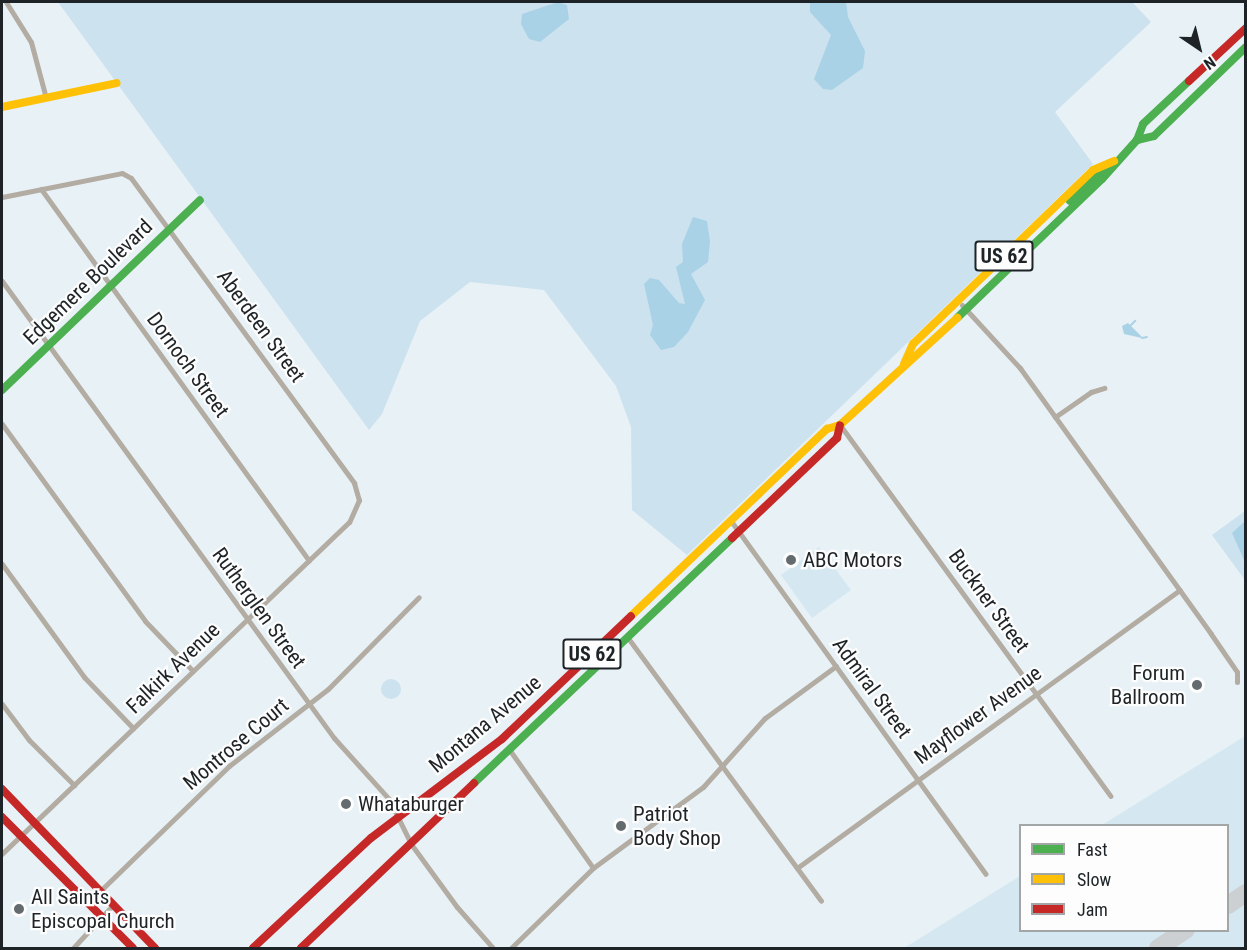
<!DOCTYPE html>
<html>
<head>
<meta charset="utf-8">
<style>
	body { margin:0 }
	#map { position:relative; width:1247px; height:950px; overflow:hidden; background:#e7f1f6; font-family:"Roboto Condensed",sans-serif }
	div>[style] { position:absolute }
	.built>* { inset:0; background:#d5e8f1 }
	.green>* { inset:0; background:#cce2ee }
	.round { border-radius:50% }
	.water>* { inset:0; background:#a9d2e7 }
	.stream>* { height:2px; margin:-1px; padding:0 1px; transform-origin:1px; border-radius:1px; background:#a9d2e7 }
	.taxiway>* { height:18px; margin:-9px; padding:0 9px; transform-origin:9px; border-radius:9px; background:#ccd0d2 }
	.street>* { height:5px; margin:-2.5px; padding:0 2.5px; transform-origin:2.5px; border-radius:2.5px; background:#b3aca3 }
	.fast>* { height:8px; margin:-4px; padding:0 4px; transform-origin:4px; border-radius:4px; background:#4caf50 }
	.slow>* { height:8px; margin:-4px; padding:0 4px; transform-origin:4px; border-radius:4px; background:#ffc107 }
	.jam>* { height:8px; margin:-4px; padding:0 4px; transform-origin:4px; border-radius:4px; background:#c62828 }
	.dots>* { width:16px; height:16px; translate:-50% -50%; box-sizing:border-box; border:3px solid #fdfdfd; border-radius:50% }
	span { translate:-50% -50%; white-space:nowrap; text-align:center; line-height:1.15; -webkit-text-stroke:4.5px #fdfdfd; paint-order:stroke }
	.shield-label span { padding:2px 4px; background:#fdfdfd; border:2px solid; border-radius:4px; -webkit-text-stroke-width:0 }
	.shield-label { font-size:20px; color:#1d2326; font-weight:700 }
	.street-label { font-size:21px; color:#1d2326 }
	.poi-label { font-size:21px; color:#1d2326 }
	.left { translate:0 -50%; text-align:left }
	.right { translate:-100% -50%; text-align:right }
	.frame { position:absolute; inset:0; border:3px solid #1d2326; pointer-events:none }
	.legend { position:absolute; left:1019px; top:824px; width:210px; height:108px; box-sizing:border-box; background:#fdfdfd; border:2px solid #a3a6a7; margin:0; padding:8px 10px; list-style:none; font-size:18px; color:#1d2326 }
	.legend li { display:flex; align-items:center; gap:12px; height:30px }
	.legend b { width:30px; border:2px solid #a3a6a7 }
	.north { position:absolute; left:1169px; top:18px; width:60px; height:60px; -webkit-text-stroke:4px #fdfdfd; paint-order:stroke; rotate:145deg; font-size:16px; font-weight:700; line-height:24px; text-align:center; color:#1d2326 }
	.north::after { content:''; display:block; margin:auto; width:21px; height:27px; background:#1d2326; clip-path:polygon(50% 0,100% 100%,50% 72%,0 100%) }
</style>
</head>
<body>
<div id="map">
	<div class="built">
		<i style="clip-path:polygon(819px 547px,851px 590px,812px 618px,781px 575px)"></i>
		<i style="clip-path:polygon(1245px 736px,1245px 948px,904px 948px,1020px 876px,1020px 930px,1228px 930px,1228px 826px,1102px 825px)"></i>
	</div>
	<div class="green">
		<i style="clip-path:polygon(58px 2px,1132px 2px,1151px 22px,1055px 112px,1093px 164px,687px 555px,632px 510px,631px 427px,616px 386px,544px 290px,470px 282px,420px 321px,382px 414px,369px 430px)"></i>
		<i style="clip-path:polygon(1245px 511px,1245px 580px,1212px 535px)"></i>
		<i class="round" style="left:381px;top:679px;width:20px;height:20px"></i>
	</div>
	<div class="water">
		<i style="clip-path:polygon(558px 2px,567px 5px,569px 19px,540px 42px,529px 39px,521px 24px,522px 14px)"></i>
		<i style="clip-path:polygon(810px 2px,846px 2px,848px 17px,865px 51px,863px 68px,832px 90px,823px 89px,814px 79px,831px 35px,810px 12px)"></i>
		<i style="clip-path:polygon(693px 217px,707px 221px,710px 241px,708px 262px,691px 274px,705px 300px,688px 332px,674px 347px,661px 350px,650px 335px,653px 325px,644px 284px,650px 278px,659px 280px,679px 303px,685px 304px,676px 267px,683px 262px,682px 244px)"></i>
		<i style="clip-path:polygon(1128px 323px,1142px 337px,1142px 338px,1124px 334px,1122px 326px)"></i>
		<i style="clip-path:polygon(1245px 521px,1245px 562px,1232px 533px)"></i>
	</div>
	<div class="stream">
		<i style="left:1131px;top:325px;width:6px;rotate:-45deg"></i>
		<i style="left:1142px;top:338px;width:5px;rotate:-11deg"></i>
	</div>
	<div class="taxiway">
		<i style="left:1228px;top:905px;width:22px;rotate:-34deg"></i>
		<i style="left:1158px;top:948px;width:33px;rotate:-33deg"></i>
	</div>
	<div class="street">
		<i style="left:6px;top:2px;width:47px;rotate:58deg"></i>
		<i style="left:31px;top:42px;width:58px;rotate:75deg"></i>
		<i style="left:41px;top:189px;width:458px;rotate:54.2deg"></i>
		<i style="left:2px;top:197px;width:122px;rotate:-11.3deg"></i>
		<i style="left:122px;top:173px;width:10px;rotate:29deg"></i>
		<i style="left:131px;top:178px;width:378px;rotate:53.8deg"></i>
		<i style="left:354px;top:483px;width:18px;rotate:74deg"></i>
		<i style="left:359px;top:500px;width:24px;rotate:114deg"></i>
		<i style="left:349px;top:522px;width:480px;rotate:136.3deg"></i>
		<i style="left:2px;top:281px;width:565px;rotate:54deg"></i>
		<i style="left:334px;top:738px;width:82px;rotate:48deg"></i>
		<i style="left:389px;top:799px;width:50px;rotate:63.9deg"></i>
		<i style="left:411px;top:844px;width:78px;rotate:53.9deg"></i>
		<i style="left:457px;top:907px;width:55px;rotate:48.7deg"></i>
		<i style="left:962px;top:305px;width:86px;rotate:47.4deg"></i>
		<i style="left:1020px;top:368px;width:327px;rotate:54.3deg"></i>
		<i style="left:1211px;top:634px;width:46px;rotate:55.6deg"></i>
		<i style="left:1237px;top:672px;width:10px;rotate:90deg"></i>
		<i style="left:1055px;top:417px;width:44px;rotate:-34.8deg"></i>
		<i style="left:1091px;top:392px;width:14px;rotate:-17deg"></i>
		<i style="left:2px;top:424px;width:243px;rotate:54deg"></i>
		<i style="left:145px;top:621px;width:69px;rotate:46.2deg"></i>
		<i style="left:840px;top:425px;width:459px;rotate:53.9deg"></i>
		<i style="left:731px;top:521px;width:435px;rotate:54.2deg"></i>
		<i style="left:2px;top:564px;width:140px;rotate:54deg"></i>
		<i style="left:84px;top:677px;width:71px;rotate:46.1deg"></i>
		<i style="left:628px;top:638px;width:326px;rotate:53.7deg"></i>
		<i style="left:2px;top:704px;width:45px;rotate:53.1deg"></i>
		<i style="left:29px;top:740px;width:64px;rotate:45deg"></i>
		<i style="left:511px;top:752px;width:142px;rotate:54.7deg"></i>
		<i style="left:797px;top:868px;width:473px;rotate:-36deg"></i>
		<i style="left:100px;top:891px;width:180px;rotate:-44.1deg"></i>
		<i style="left:229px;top:766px;width:125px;rotate:-37.9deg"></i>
		<i style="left:328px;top:689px;width:129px;rotate:-45.3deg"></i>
		<i style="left:73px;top:948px;width:59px;rotate:-47.1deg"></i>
		<i style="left:511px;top:948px;width:115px;rotate:-44.3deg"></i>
		<i style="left:593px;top:868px;width:137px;rotate:-36.4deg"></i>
		<i style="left:703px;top:787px;width:93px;rotate:-48.1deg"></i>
		<i style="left:765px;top:718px;width:88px;rotate:-36.2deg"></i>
	</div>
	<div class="fast">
		<i style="left:1137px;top:140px;width:17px;rotate:-13deg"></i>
		<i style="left:1154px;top:136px;width:128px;rotate:-44.1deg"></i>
		<i style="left:1070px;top:201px;width:49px;rotate:-44.2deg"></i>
		<i style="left:957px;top:318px;width:201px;rotate:-43.8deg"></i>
		<i style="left:1102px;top:179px;width:52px;rotate:-48.1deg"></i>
		<i style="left:1137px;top:140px;width:17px;rotate:-69deg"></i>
		<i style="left:1143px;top:124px;width:63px;rotate:-43.1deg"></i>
		<i style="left:2px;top:390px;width:274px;rotate:-43.8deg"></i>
		<i style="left:474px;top:783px;width:356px;rotate:-43.5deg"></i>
	</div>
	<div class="slow">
		<i style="left:2px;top:107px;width:117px;rotate:-11.8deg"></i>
		<i style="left:904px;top:364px;width:22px;rotate:-66deg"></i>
		<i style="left:913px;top:344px;width:250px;rotate:-44deg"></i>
		<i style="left:1093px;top:170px;width:23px;rotate:-23deg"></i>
		<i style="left:631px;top:616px;width:271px;rotate:-43.7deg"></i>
		<i style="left:827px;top:429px;width:14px;rotate:-17deg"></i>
		<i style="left:840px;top:425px;width:159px;rotate:-42.4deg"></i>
	</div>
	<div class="jam">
		<i style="left:1189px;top:81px;width:78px;rotate:-42.9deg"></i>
		<i style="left:732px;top:538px;width:145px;rotate:-43.6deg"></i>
		<i style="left:837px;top:438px;width:13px;rotate:-77deg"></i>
		<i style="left:2px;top:789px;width:221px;rotate:46.1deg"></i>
		<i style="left:2px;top:817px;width:185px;rotate:45deg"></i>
		<i style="left:253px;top:948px;width:161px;rotate:-43deg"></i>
		<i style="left:371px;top:838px;width:164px;rotate:-37.1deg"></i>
		<i style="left:502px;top:739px;width:178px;rotate:-43.6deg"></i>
		<i style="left:301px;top:948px;width:239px;rotate:-43.6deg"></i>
	</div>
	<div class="dots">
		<i style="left:791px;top:560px;background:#646b6f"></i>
		<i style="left:1197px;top:685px;background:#646b6f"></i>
		<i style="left:346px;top:804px;background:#646b6f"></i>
		<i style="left:621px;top:826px;background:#646b6f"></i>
		<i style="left:19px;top:909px;background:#646b6f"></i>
	</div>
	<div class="shield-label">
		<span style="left:1004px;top:256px">US 62</span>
		<span style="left:592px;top:654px">US 62</span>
	</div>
	<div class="street-label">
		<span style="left:88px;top:282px;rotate:-44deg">Edgemere Boulevard</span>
		<span style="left:261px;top:326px;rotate:54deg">Aberdeen Street</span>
		<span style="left:188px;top:365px;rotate:54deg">Dornoch Street</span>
		<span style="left:989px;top:601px;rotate:54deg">Buckner Street</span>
		<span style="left:259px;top:608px;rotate:54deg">Rutherglen Street</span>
		<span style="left:173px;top:668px;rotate:-44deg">Falkirk Avenue</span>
		<span style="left:872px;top:688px;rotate:54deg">Admiral Street</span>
		<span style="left:978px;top:715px;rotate:-36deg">Mayflower Avenue</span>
		<span style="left:485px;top:724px;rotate:-40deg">Montana Avenue</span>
		<span style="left:236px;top:744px;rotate:-40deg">Montrose Court</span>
	</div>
	<div class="poi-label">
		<span class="left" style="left:803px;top:560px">ABC Motors</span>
		<span class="right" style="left:1185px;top:685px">Forum<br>Ballroom</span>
		<span class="left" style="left:358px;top:804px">Whataburger</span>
		<span class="left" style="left:633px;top:826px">Patriot<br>Body Shop</span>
		<span class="left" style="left:31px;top:909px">All Saints<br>Episcopal Church</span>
	</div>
	<div class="frame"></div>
	<ul class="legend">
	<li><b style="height:8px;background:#4caf50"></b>Fast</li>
	<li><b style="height:8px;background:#ffc107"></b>Slow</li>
	<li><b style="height:8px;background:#c62828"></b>Jam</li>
	</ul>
	<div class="north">N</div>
</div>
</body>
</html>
